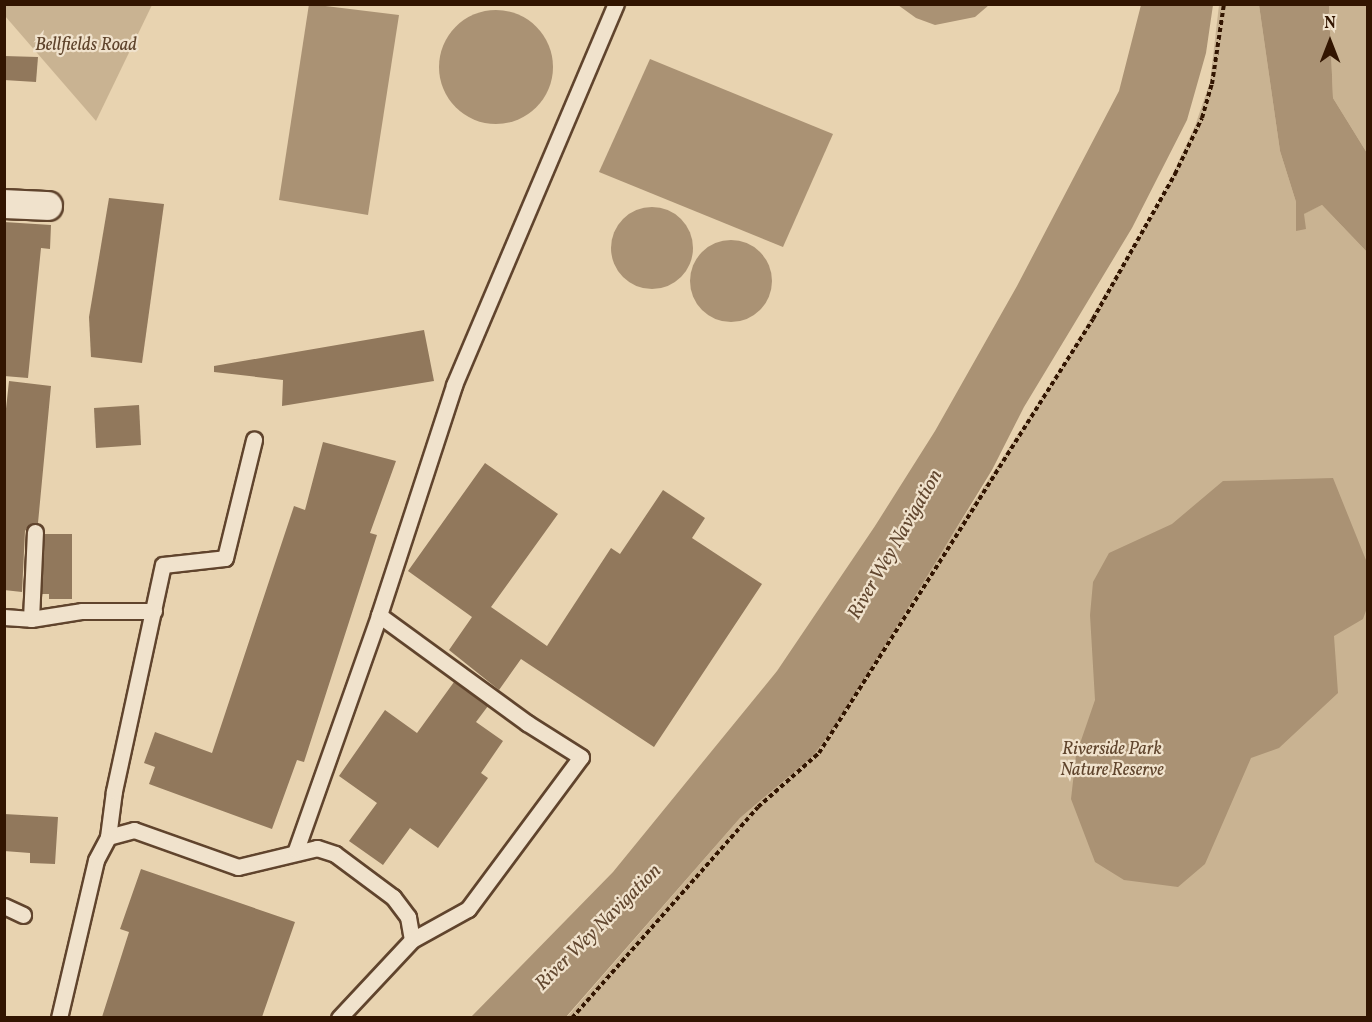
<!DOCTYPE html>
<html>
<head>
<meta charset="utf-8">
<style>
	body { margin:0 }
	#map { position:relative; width:1372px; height:1022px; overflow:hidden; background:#e8d3b0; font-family:Vollkorn,serif }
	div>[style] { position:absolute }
	.green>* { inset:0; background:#c9b392 }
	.water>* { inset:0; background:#aa9274 }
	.round { border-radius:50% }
	.building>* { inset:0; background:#91785c }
	.path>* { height:4px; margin-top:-2px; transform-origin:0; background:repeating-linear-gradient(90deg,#321501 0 4.5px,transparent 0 7.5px) }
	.roads { filter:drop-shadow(2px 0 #60442d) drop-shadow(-2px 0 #60442d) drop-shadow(0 2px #60442d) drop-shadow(0 -2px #60442d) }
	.service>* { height:15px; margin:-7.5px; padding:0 7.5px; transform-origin:7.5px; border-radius:7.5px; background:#f0e2cc }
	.minor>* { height:28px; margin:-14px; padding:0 14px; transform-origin:14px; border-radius:14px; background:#f0e2cc }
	span { translate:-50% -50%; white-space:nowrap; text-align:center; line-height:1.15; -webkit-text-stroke:4.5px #f0e2cc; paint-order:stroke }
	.park-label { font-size:18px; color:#5f442c; font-style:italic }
	.water-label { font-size:20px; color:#62472f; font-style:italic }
	.frame { position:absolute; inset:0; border:6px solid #321501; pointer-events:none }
	.north { position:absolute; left:1300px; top:12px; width:60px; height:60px; -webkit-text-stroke:4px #f0e2cc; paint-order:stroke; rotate:0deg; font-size:16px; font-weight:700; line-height:24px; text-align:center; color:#321501 }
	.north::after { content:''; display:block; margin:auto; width:21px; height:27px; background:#321501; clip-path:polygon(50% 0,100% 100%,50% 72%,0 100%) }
</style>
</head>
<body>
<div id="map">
	<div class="green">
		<i style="clip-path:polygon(4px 5px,152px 5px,96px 121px,5px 16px)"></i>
		<i style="clip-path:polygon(1219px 5px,1259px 5px,1280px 151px,1296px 202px,1296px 231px,1303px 214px,1322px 205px,1367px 252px,1367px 1017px,566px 1018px,740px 818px,813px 756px,836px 725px,892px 628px,1066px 360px,1161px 199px,1195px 126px,1210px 82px)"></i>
		<i style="clip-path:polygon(1329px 5px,1367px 5px,1367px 153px,1333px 98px)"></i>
	</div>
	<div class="water">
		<i style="clip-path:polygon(309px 4px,399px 15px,368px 215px,279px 200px)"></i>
		<i style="clip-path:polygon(898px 5px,989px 5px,975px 17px,935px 25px,916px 18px)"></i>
		<i style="clip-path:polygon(1141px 5px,1213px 5px,1206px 53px,1187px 120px,1132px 228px,1024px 407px,992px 470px,836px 725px,813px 756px,740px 818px,566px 1017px,471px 1017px,613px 872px,777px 671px,875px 526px,935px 431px,1017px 286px,1119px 91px)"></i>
		<i style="clip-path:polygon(1259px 5px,1329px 5px,1333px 98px,1367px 153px,1367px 252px,1322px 205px,1304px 214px,1306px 229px,1296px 231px,1296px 202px,1280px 151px)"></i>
		<i class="round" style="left:439px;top:10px;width:114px;height:114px"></i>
		<i style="clip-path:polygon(650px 59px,833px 134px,783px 247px,599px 172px)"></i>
		<i class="round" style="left:611px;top:207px;width:82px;height:82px"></i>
		<i class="round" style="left:690px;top:240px;width:82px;height:82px"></i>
		<i style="clip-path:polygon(1333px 478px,1368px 565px,1367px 608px,1363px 619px,1334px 636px,1338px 693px,1279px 748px,1251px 758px,1205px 864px,1178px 887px,1124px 880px,1095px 862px,1071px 799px,1076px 755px,1095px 700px,1090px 615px,1093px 582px,1109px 553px,1172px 524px,1223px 481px)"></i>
	</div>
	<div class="building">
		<i style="clip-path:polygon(4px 56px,38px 57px,36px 82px,4px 80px)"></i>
		<i style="clip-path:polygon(109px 198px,164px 204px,142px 363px,91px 357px,89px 317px)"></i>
		<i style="clip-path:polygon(4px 222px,51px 225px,50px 249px,41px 248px,28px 378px,4px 376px)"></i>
		<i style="clip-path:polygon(424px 330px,434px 381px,282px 406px,283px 380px,214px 372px,214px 366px)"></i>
		<i style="clip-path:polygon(9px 381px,51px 386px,38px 523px,30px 524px,25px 531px,22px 592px,4px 590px,4px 427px)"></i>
		<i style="clip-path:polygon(139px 405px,141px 445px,96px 448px,94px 408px)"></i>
		<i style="clip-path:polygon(323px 442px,396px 461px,370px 533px,377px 535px,304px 762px,297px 760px,272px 829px,149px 784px,155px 767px,144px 763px,155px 732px,212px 753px,294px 506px,305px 510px)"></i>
		<i style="clip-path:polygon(485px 463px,558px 514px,491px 607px,547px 646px,611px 548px,620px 554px,663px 490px,705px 518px,692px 538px,762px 584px,654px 747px,521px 659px,499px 690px,449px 650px,472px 617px,408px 571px)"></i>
		<i style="clip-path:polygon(45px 534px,72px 534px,72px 599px,49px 599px,49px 594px,42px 594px)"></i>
		<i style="clip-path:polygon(454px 682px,488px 706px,476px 722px,503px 741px,481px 773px,488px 778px,438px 848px,410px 828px,383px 865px,349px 841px,377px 803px,339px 776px,385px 710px,417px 733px)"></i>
		<i style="clip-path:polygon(4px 814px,58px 817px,55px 864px,30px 863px,30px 853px,4px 851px)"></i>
		<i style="clip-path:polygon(141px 869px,295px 922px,262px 1017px,102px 1017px,129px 932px,120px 929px)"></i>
	</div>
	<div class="path">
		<i style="left:572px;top:1018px;width:281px;rotate:-48.6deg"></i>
		<i style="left:758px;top:807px;width:81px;rotate:-41.5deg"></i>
		<i style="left:819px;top:753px;width:513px;rotate:-57.73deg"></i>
		<i style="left:1093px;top:319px;width:167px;rotate:-60.5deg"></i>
		<i style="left:1175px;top:174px;width:62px;rotate:-64.3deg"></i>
		<i style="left:1202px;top:118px;width:35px;rotate:-74deg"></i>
		<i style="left:1212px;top:84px;width:81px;rotate:-81.5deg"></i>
	</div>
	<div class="roads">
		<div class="service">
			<i style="left:4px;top:617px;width:27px;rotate:4deg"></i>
			<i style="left:31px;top:619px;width:87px;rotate:-87.4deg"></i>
			<i style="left:31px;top:619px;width:52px;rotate:-8.9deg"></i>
			<i style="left:82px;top:611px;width:72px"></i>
			<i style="left:108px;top:837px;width:27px;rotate:-15deg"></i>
			<i style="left:134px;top:830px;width:110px;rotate:19.6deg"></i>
			<i style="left:238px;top:867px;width:81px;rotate:-13.5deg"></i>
			<i style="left:317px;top:848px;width:19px;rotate:18deg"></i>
			<i style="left:335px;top:854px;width:72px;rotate:36.6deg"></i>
			<i style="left:393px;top:897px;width:25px;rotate:53deg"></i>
			<i style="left:408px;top:917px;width:23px;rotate:80deg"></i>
			<i style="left:296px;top:850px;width:249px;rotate:-70.5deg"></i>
			<i style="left:379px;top:615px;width:242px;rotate:-71.9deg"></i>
			<i style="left:454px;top:385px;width:414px;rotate:-67deg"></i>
			<i style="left:4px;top:906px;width:21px;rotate:25deg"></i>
			<i style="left:59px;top:1018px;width:162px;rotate:-76.8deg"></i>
			<i style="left:96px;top:860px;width:26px;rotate:-62deg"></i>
			<i style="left:108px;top:837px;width:46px;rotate:-82.6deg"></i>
			<i style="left:114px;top:791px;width:231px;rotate:-77.8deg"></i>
			<i style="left:163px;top:565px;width:62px;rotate:-6.4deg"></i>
			<i style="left:225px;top:558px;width:122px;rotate:-76.2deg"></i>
			<i style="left:339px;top:1018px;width:107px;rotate:-46.9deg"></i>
			<i style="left:412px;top:940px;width:64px;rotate:-29deg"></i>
			<i style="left:468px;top:909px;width:189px;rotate:-53.4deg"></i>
			<i style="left:581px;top:757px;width:64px;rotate:-147.8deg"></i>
			<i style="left:527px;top:723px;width:183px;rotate:-143.9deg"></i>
		</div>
		<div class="minor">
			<i style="left:4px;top:204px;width:44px;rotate:2.6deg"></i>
		</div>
	</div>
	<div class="park-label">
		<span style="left:86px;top:46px">Bellfields Road</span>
		<span style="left:1112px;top:761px">Riverside Park<br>Nature Reserve</span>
	</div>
	<div class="water-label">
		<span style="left:896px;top:545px;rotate:-60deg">River Wey Navigation</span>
		<span style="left:599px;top:928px;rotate:-45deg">River Wey Navigation</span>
	</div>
	<div class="frame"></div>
	<div class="north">N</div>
</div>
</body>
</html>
